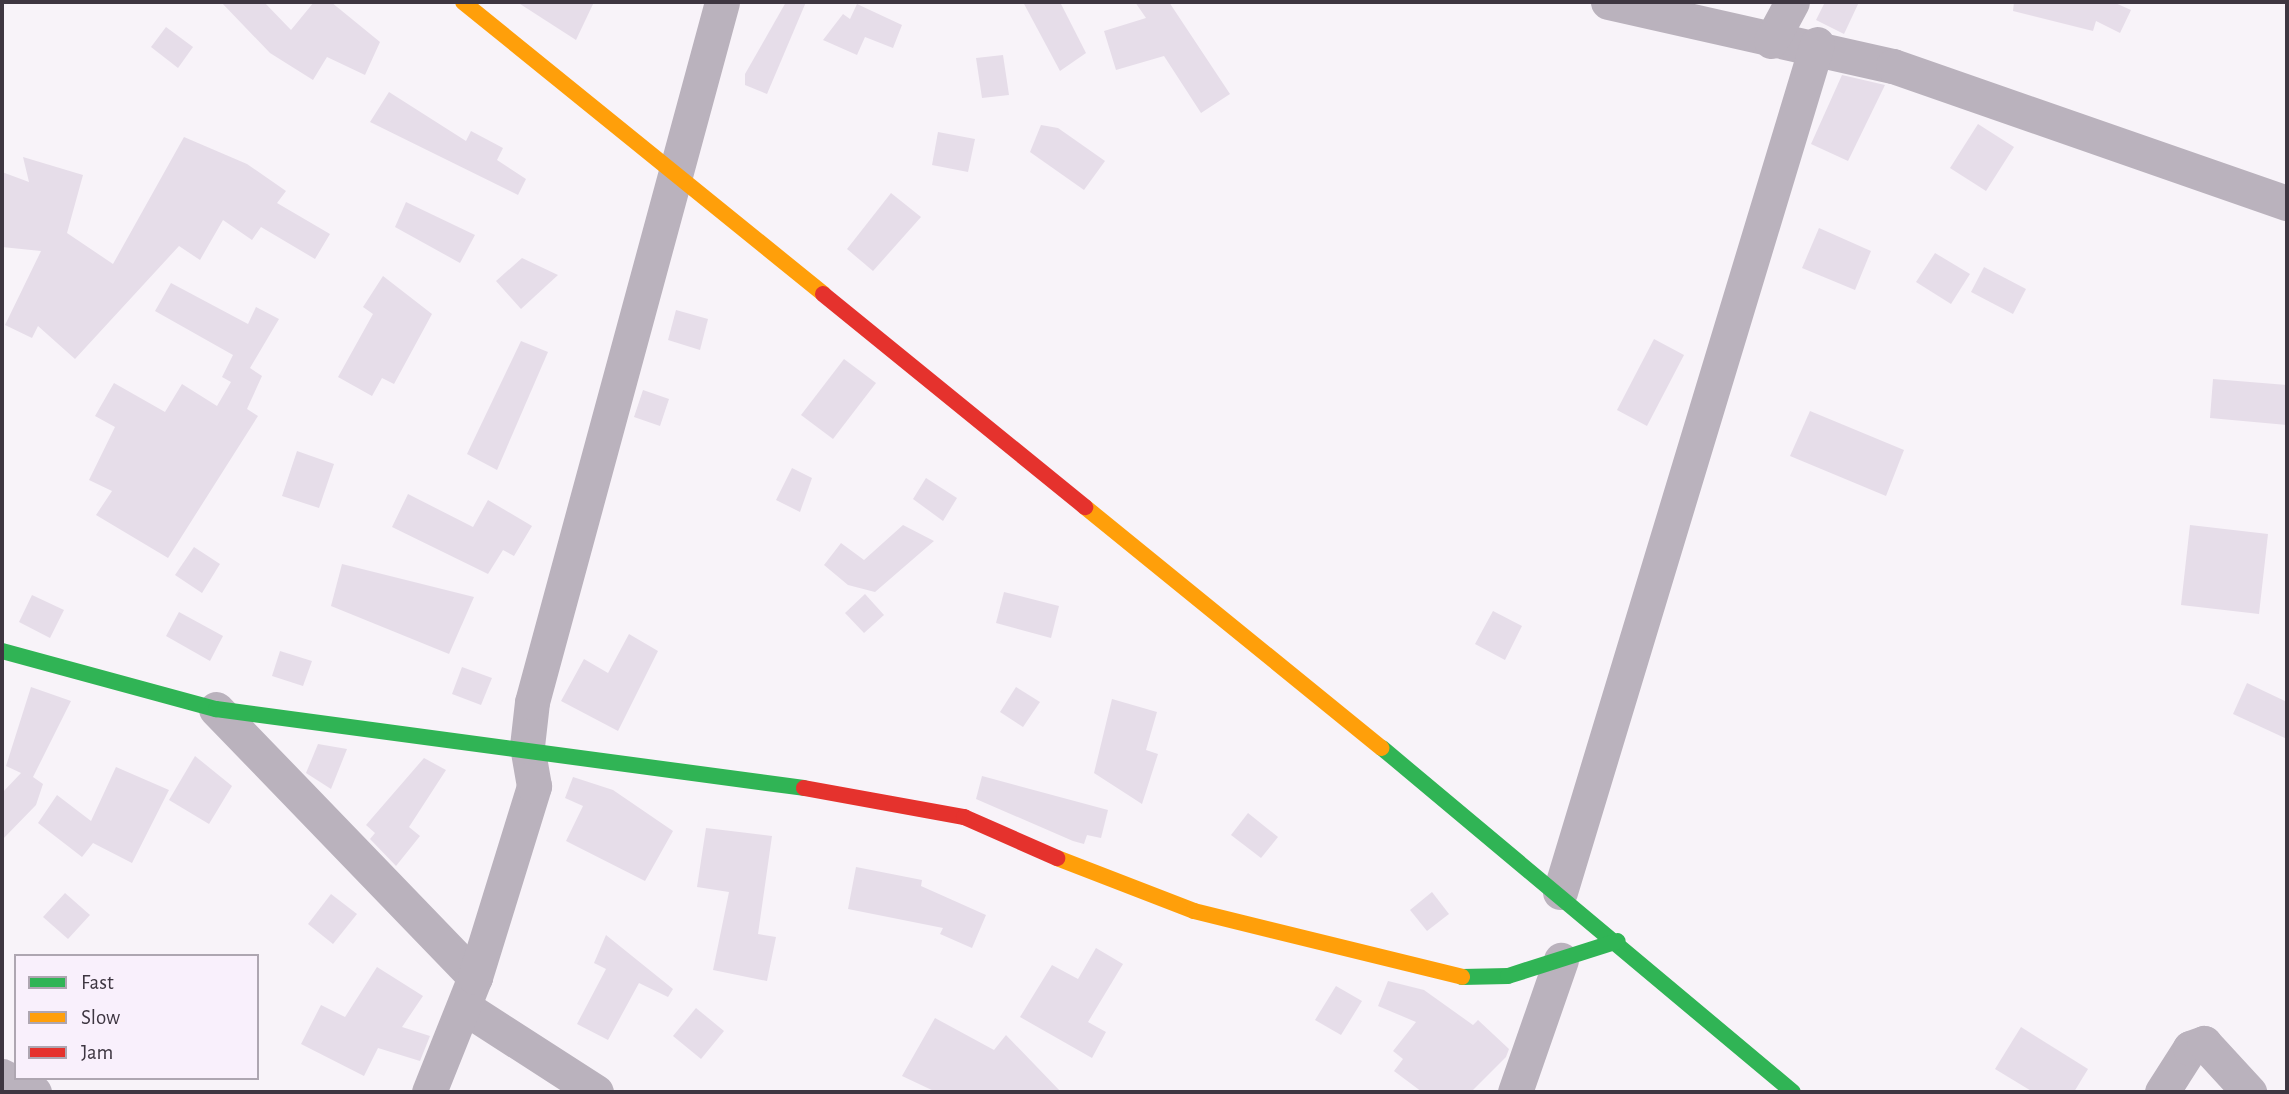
<!DOCTYPE html>
<html>
<head>
<meta charset="utf-8">
<style>
	body { margin:0 }
	#map { position:relative; width:2289px; height:1094px; overflow:hidden; background:#f8f3f9; font-family:"Alegreya Sans",sans-serif }
	div>[style] { position:absolute }
	.building>* { inset:0; background:#e6dde9 }
	.street>* { height:35px; margin:-17.5px; padding:0 17.5px; transform-origin:17.5px; border-radius:17.5px; background:#bab2bd }
	.fast>* { height:16px; margin:-8px; padding:0 8px; transform-origin:8px; border-radius:8px; background:#30b455 }
	.slow>* { height:16px; margin:-8px; padding:0 8px; transform-origin:8px; border-radius:8px; background:#ff9f0a }
	.jam>* { height:16px; margin:-8px; padding:0 8px; transform-origin:8px; border-radius:8px; background:#e5322d }
	span { translate:-50% -50%; white-space:nowrap; text-align:center; line-height:1.15; -webkit-text-stroke:5px #f9f0fc; paint-order:stroke }
	.frame { position:absolute; inset:0; border:4px solid #3e3641; pointer-events:none }
	.legend { position:absolute; left:14px; top:954px; width:245px; height:126px; box-sizing:border-box; background:#f9f0fc; border:2px solid #aea6b1; margin:0; padding:9px 12px; list-style:none; font-size:21px; color:#3e3641 }
	.legend li { display:flex; align-items:center; gap:14px; height:35px }
	.legend b { width:35px; border:2px solid #aea6b1 }
</style>
</head>
<body>
<div id="map">
	<div class="building">
		<i style="clip-path:polygon(221px 2px,264px 2px,291px 30px,314px 2px,331px 2px,380px 42px,365px 75px,327px 57px,313px 80px,270px 53px)"></i>
		<i style="clip-path:polygon(517px 2px,594px 2px,576px 40px)"></i>
		<i style="clip-path:polygon(786px 2px,806px 2px,767px 94px,745px 85px,745px 74px)"></i>
		<i style="clip-path:polygon(1023px 2px,1060px 2px,1086px 53px,1060px 71px)"></i>
		<i style="clip-path:polygon(1135px 2px,1169px 2px,1230px 94px,1201px 113px,1164px 56px,1116px 70px,1104px 31px,1146px 18px)"></i>
		<i style="clip-path:polygon(1825px 2px,1859px 2px,1844px 34px,1816px 20px)"></i>
		<i style="clip-path:polygon(2014px 2px,2113px 2px,2131px 10px,2120px 33px,2096px 21px,2093px 31px,2013px 11px)"></i>
		<i style="clip-path:polygon(857px 4px,902px 25px,893px 48px,865px 37px,857px 55px,823px 40px,843px 14px,850px 19px)"></i>
		<i style="clip-path:polygon(166px 27px,193px 47px,178px 68px,151px 47px)"></i>
		<i style="clip-path:polygon(1003px 55px,1009px 95px,982px 98px,976px 58px)"></i>
		<i style="clip-path:polygon(1842px 75px,1885px 85px,1848px 161px,1811px 144px)"></i>
		<i style="clip-path:polygon(389px 92px,466px 141px,471px 131px,503px 148px,497px 160px,526px 179px,518px 195px,370px 122px)"></i>
		<i style="clip-path:polygon(1978px 124px,2014px 147px,1986px 191px,1950px 168px)"></i>
		<i style="clip-path:polygon(1041px 125px,1058px 128px,1105px 161px,1084px 190px,1030px 152px)"></i>
		<i style="clip-path:polygon(938px 132px,975px 139px,968px 172px,932px 165px)"></i>
		<i style="clip-path:polygon(184px 137px,247px 164px,286px 191px,277px 203px,330px 234px,315px 259px,261px 227px,252px 240px,223px 220px,200px 260px,179px 246px,75px 359px,38px 326px,32px 338px,5px 325px,41px 251px,2px 247px,2px 172px,29px 182px,23px 157px,83px 175px,67px 233px,113px 264px)"></i>
		<i style="clip-path:polygon(891px 193px,921px 217px,873px 271px,847px 249px)"></i>
		<i style="clip-path:polygon(406px 202px,475px 235px,460px 263px,395px 227px)"></i>
		<i style="clip-path:polygon(1819px 228px,1871px 251px,1855px 290px,1802px 268px)"></i>
		<i style="clip-path:polygon(1935px 253px,1970px 274px,1951px 304px,1916px 282px)"></i>
		<i style="clip-path:polygon(522px 258px,558px 275px,521px 309px,496px 281px)"></i>
		<i style="clip-path:polygon(1984px 267px,2026px 289px,2013px 314px,1971px 292px)"></i>
		<i style="clip-path:polygon(383px 276px,432px 314px,394px 384px,382px 378px,372px 396px,338px 377px,373px 314px,363px 307px)"></i>
		<i style="clip-path:polygon(171px 283px,248px 324px,256px 307px,279px 319px,250px 368px,262px 376px,247px 409px,258px 416px,168px 558px,96px 515px,112px 491px,89px 480px,115px 427px,95px 416px,114px 383px,165px 412px,182px 384px,217px 406px,231px 382px,222px 377px,233px 355px,155px 311px)"></i>
		<i style="clip-path:polygon(676px 310px,708px 319px,700px 350px,668px 340px)"></i>
		<i style="clip-path:polygon(1654px 339px,1684px 355px,1647px 426px,1617px 410px)"></i>
		<i style="clip-path:polygon(521px 341px,548px 352px,497px 470px,467px 454px)"></i>
		<i style="clip-path:polygon(844px 359px,876px 383px,833px 439px,801px 415px)"></i>
		<i style="clip-path:polygon(2213px 379px,2287px 385px,2287px 425px,2210px 418px)"></i>
		<i style="clip-path:polygon(643px 390px,669px 399px,660px 426px,634px 417px)"></i>
		<i style="clip-path:polygon(1810px 411px,1904px 450px,1886px 496px,1790px 456px)"></i>
		<i style="clip-path:polygon(297px 451px,334px 464px,319px 508px,282px 496px)"></i>
		<i style="clip-path:polygon(792px 468px,812px 478px,800px 512px,776px 500px)"></i>
		<i style="clip-path:polygon(926px 478px,957px 498px,943px 521px,913px 499px)"></i>
		<i style="clip-path:polygon(408px 494px,473px 527px,488px 500px,532px 526px,514px 556px,503px 550px,488px 574px,392px 527px)"></i>
		<i style="clip-path:polygon(903px 525px,934px 541px,875px 592px,848px 585px,824px 565px,841px 543px,864px 560px)"></i>
		<i style="clip-path:polygon(2190px 525px,2268px 534px,2259px 614px,2181px 605px)"></i>
		<i style="clip-path:polygon(194px 547px,220px 564px,202px 593px,175px 575px)"></i>
		<i style="clip-path:polygon(342px 564px,474px 597px,449px 654px,331px 606px)"></i>
		<i style="clip-path:polygon(1004px 592px,1059px 606px,1051px 638px,996px 623px)"></i>
		<i style="clip-path:polygon(865px 594px,884px 615px,864px 633px,845px 613px)"></i>
		<i style="clip-path:polygon(32px 595px,64px 610px,50px 638px,19px 622px)"></i>
		<i style="clip-path:polygon(1493px 611px,1522px 626px,1505px 660px,1475px 644px)"></i>
		<i style="clip-path:polygon(179px 612px,223px 636px,210px 661px,166px 636px)"></i>
		<i style="clip-path:polygon(629px 634px,658px 651px,618px 731px,561px 701px,584px 659px,608px 673px)"></i>
		<i style="clip-path:polygon(280px 651px,312px 661px,303px 686px,272px 676px)"></i>
		<i style="clip-path:polygon(462px 667px,492px 678px,481px 705px,452px 694px)"></i>
		<i style="clip-path:polygon(2247px 683px,2287px 702px,2287px 739px,2233px 714px)"></i>
		<i style="clip-path:polygon(31px 687px,71px 701px,33px 777px,43px 784px,36px 805px,2px 840px,2px 793px,21px 773px,6px 766px)"></i>
		<i style="clip-path:polygon(1016px 687px,1040px 702px,1023px 727px,1000px 712px)"></i>
		<i style="clip-path:polygon(1112px 699px,1157px 712px,1146px 750px,1158px 754px,1142px 804px,1094px 773px)"></i>
		<i style="clip-path:polygon(318px 744px,347px 749px,331px 789px,306px 773px)"></i>
		<i style="clip-path:polygon(195px 756px,232px 786px,209px 824px,169px 800px)"></i>
		<i style="clip-path:polygon(424px 758px,446px 770px,409px 827px,420px 836px,396px 866px,370px 839px,375px 833px,366px 825px)"></i>
		<i style="clip-path:polygon(116px 767px,169px 790px,132px 863px,93px 843px,82px 857px,38px 823px,57px 795px,91px 821px)"></i>
		<i style="clip-path:polygon(982px 776px,1108px 810px,1101px 838px,1087px 835px,1084px 844px,1073px 841px,976px 799px)"></i>
		<i style="clip-path:polygon(573px 777px,613px 790px,673px 831px,645px 881px,566px 841px,583px 806px,565px 798px)"></i>
		<i style="clip-path:polygon(1248px 813px,1278px 837px,1261px 858px,1231px 835px)"></i>
		<i style="clip-path:polygon(706px 828px,772px 836px,758px 934px,776px 937px,767px 981px,713px 970px,729px 892px,697px 887px)"></i>
		<i style="clip-path:polygon(856px 867px,922px 880px,921px 886px,986px 915px,972px 948px,940px 934px,943px 928px,848px 909px)"></i>
		<i style="clip-path:polygon(1432px 892px,1449px 914px,1427px 931px,1410px 910px)"></i>
		<i style="clip-path:polygon(65px 893px,90px 915px,68px 939px,43px 917px)"></i>
		<i style="clip-path:polygon(331px 894px,357px 914px,333px 944px,308px 924px)"></i>
		<i style="clip-path:polygon(606px 935px,673px 989px,668px 997px,639px 983px,608px 1040px,577px 1024px,606px 969px,594px 963px)"></i>
		<i style="clip-path:polygon(1096px 948px,1123px 964px,1088px 1022px,1106px 1032px,1092px 1058px,1020px 1017px,1052px 965px,1078px 979px)"></i>
		<i style="clip-path:polygon(377px 967px,423px 996px,402px 1027px,430px 1036px,420px 1061px,378px 1048px,364px 1076px,301px 1044px,321px 1005px,345px 1017px)"></i>
		<i style="clip-path:polygon(1388px 981px,1424px 990px,1473px 1025px,1478px 1020px,1509px 1049px,1506px 1057px,1471px 1092px,1422px 1092px,1394px 1071px,1403px 1059px,1393px 1051px,1416px 1022px,1378px 1006px)"></i>
		<i style="clip-path:polygon(1336px 986px,1362px 1001px,1341px 1035px,1315px 1020px)"></i>
		<i style="clip-path:polygon(696px 1008px,724px 1031px,701px 1059px,673px 1036px)"></i>
		<i style="clip-path:polygon(935px 1018px,994px 1050px,1006px 1035px,1061px 1092px,936px 1092px,902px 1076px)"></i>
		<i style="clip-path:polygon(2021px 1027px,2088px 1069px,2074px 1092px,2033px 1092px,1995px 1069px)"></i>
	</div>
	<div class="street">
		<i style="left:1608px;top:2px;width:292px;rotate:12.7deg"></i>
		<i style="left:1893px;top:66px;width:417px;rotate:19.2deg"></i>
		<i style="left:1771px;top:41px;width:44px;rotate:-61.7deg"></i>
		<i style="left:216px;top:709px;width:373px;rotate:46deg"></i>
		<i style="left:1560px;top:892px;width:886px;rotate:-73.14deg"></i>
		<i style="left:464px;top:1007px;width:157px;rotate:32.8deg"></i>
		<i style="left:2px;top:1076px;width:36px;rotate:27deg"></i>
		<i style="left:429px;top:1092px;width:124px;rotate:-68.2deg"></i>
		<i style="left:475px;top:977px;width:200px;rotate:-72.8deg"></i>
		<i style="left:534px;top:786px;width:41px;rotate:-99.9deg"></i>
		<i style="left:527px;top:746px;width:44px;rotate:-83.5deg"></i>
		<i style="left:532px;top:702px;width:725px;rotate:-74.81deg"></i>
		<i style="left:1515px;top:1092px;width:140px;rotate:-70.8deg"></i>
		<i style="left:2162px;top:1092px;width:52px;rotate:-57.5deg"></i>
		<i style="left:2190px;top:1048px;width:15px;rotate:-20deg"></i>
		<i style="left:2204px;top:1043px;width:67px;rotate:47.4deg"></i>
	</div>
	<div class="fast">
		<i style="left:2px;top:651px;width:222px;rotate:15.2deg"></i>
		<i style="left:216px;top:709px;width:593px;rotate:7.65deg"></i>
		<i style="left:1382px;top:748px;width:536px;rotate:39.93deg"></i>
		<i style="left:1462px;top:977px;width:46px;rotate:-1.2deg"></i>
		<i style="left:1508px;top:976px;width:115px;rotate:-17.7deg"></i>
	</div>
	<div class="slow">
		<i style="left:463px;top:2px;width:464px;rotate:39deg"></i>
		<i style="left:1085px;top:507px;width:382px;rotate:39.1deg"></i>
		<i style="left:1057px;top:858px;width:147px;rotate:21.1deg"></i>
		<i style="left:1194px;top:911px;width:276px;rotate:13.8deg"></i>
	</div>
	<div class="jam">
		<i style="left:823px;top:294px;width:338px;rotate:39.1deg"></i>
		<i style="left:804px;top:788px;width:163px;rotate:10.3deg"></i>
		<i style="left:964px;top:817px;width:102px;rotate:23.8deg"></i>
	</div>
	<div class="frame"></div>
	<ul class="legend">
	<li><b style="height:9px;background:#30b455"></b>Fast</li>
	<li><b style="height:9px;background:#ff9f0a"></b>Slow</li>
	<li><b style="height:9px;background:#e5322d"></b>Jam</li>
	</ul>
</div>
</body>
</html>
